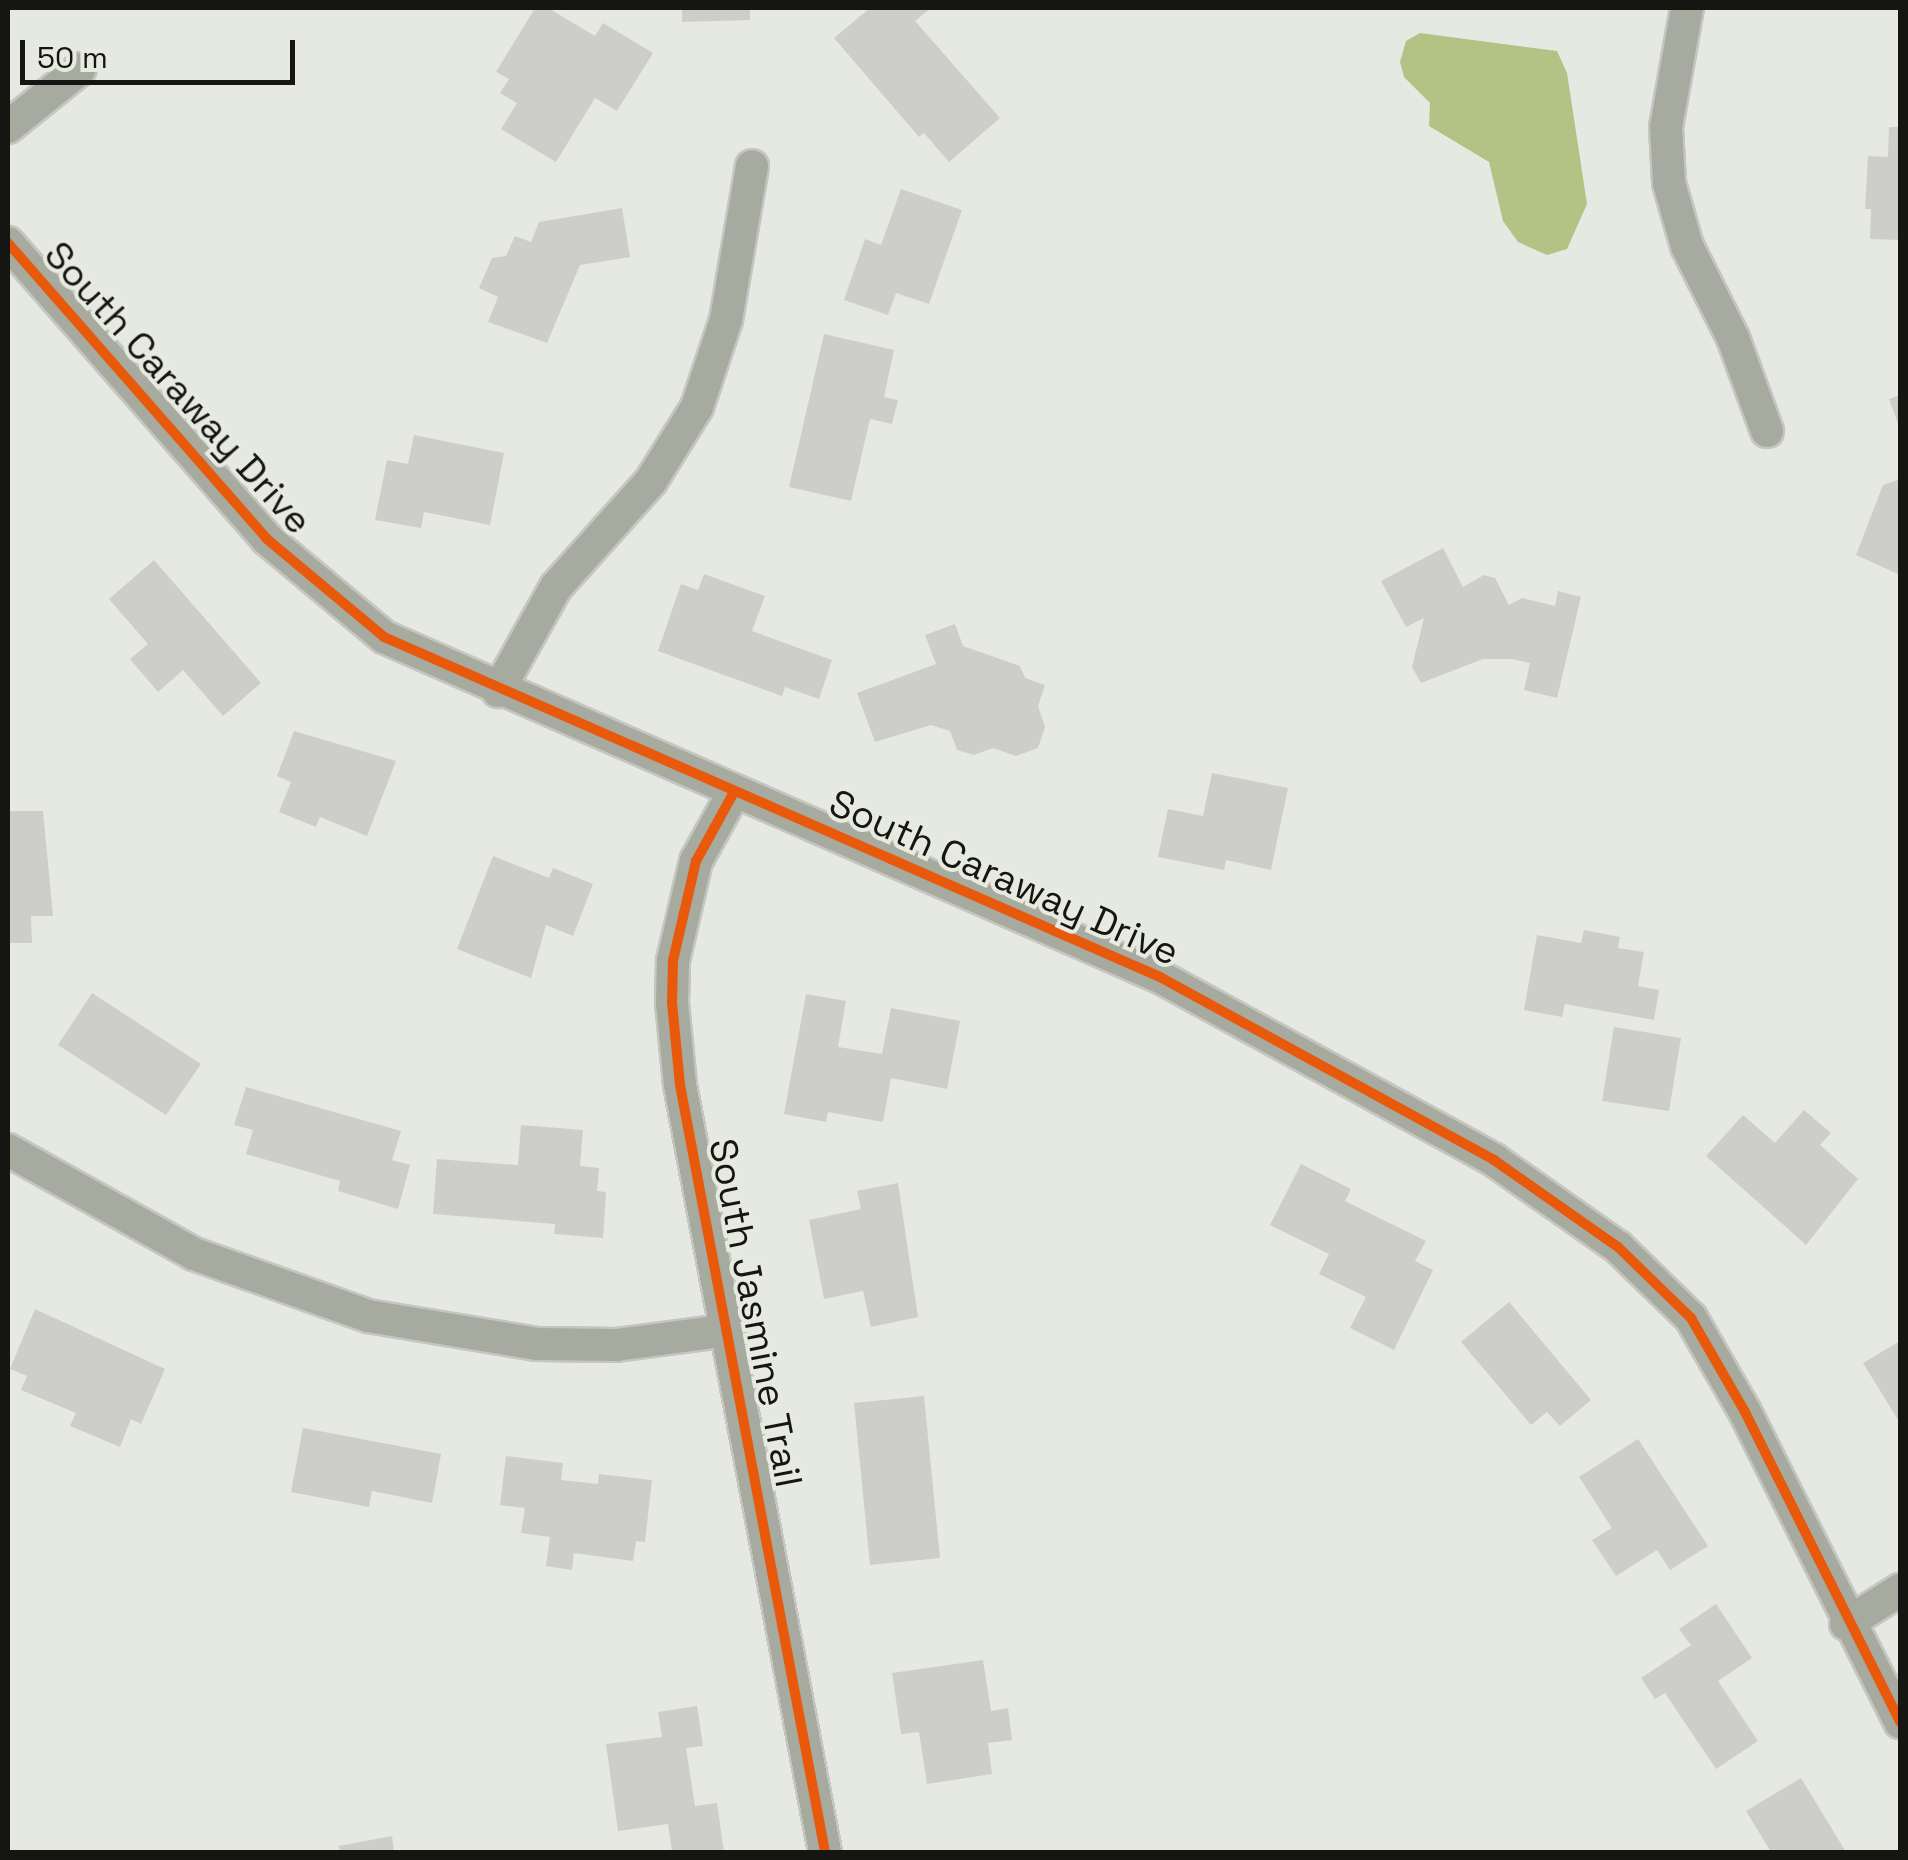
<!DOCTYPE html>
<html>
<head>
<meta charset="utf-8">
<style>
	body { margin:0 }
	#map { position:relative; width:1908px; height:1860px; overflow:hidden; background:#e6e8e2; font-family:"Space Grotesk",sans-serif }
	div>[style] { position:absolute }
	.water>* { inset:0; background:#b3c285 }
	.building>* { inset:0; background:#cdceca }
	.roads { filter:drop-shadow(2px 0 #c5c6c2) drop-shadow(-2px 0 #c5c6c2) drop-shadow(0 2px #c5c6c2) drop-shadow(0 -2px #c5c6c2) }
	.minor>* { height:32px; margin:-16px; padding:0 16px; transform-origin:16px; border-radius:16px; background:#a7ab9f }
	.cycleway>* { height:10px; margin:-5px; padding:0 5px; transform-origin:5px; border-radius:5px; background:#e8590c }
	span { translate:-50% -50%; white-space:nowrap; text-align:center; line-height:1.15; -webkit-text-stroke:8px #e7ebdf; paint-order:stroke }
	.street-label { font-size:38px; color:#151612 }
	.frame { position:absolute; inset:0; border:10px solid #151612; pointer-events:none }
	.scale { position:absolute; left:20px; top:40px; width:275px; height:45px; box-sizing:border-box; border:5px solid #151612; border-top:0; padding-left:12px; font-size:30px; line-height:35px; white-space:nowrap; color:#151612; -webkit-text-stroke:8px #e7ebdf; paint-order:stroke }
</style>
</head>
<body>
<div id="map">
	<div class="water">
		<i style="clip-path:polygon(1420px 33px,1557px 51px,1567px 73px,1587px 204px,1567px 249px,1547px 255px,1518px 242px,1503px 221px,1489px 162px,1429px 126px,1430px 103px,1404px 77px,1400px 62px,1406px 41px)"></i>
	</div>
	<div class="building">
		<i style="clip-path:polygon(535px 8px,548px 8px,595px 36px,603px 23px,653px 53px,617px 111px,595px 98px,556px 162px,501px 129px,517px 103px,500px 93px,509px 79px,496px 72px)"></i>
		<i style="clip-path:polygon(682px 8px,750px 8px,750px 20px,682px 22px)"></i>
		<i style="clip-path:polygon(870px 8px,931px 8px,915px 21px,1000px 118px,949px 162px,924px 133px,919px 137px,834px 38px)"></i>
		<i style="clip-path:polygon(1889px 127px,1900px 127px,1900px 240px,1870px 239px,1871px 209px,1865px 209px,1868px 156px,1888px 157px)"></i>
		<i style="clip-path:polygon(901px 189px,962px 210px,929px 304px,896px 293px,888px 315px,844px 300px,865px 239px,881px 245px)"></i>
		<i style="clip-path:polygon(622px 208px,630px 257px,580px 265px,547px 343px,488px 322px,498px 297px,479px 288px,492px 258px,506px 256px,515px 236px,531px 242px,539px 222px)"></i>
		<i style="clip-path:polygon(824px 334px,894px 350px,884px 397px,898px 400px,892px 424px,870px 419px,851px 501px,789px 487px)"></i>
		<i style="clip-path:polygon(1900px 395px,1900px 429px,1889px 399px)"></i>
		<i style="clip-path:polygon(414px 435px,504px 453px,490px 525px,424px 512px,421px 528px,375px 520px,387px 460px,408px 464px)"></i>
		<i style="clip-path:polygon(1900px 479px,1900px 575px,1856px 555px,1883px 485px)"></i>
		<i style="clip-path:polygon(1443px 548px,1463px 587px,1484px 575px,1495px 578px,1509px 605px,1522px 598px,1555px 606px,1558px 591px,1581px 597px,1557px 698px,1524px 690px,1530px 663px,1512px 659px,1483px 659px,1421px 683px,1412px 667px,1424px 618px,1406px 627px,1381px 581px)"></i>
		<i style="clip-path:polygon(154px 560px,261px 683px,223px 716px,183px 670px,158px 692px,130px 659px,148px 644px,109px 599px)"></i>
		<i style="clip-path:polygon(704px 574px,765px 596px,752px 631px,832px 660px,819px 699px,785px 687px,782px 696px,658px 651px,681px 584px,698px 590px)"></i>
		<i style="clip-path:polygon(955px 624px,963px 646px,1020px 666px,1025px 678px,1045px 685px,1038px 706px,1045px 727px,1038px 748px,1016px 756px,993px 748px,974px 755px,957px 750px,950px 731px,931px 725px,875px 742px,857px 693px,936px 664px,925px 635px)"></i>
		<i style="clip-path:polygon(294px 731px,396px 761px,367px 836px,320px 817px,316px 827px,279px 812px,291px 782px,277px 776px)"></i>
		<i style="clip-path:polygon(1212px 773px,1288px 788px,1271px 870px,1226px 860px,1224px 870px,1158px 857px,1168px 809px,1203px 816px)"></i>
		<i style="clip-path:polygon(8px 811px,43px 811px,53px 916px,31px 916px,32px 943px,8px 943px)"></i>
		<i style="clip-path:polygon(493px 856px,549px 878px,553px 868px,593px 884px,573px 936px,546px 925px,531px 978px,457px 949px)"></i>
		<i style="clip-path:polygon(1584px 930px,1620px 937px,1618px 948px,1644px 952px,1638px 986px,1659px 990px,1654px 1020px,1565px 1004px,1562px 1017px,1524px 1010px,1537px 935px,1581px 943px)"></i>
		<i style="clip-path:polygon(92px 993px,201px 1064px,166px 1115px,58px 1045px)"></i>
		<i style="clip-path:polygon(806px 994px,846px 1001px,838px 1047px,882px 1054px,891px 1008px,960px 1021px,947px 1089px,891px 1078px,883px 1122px,828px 1112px,826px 1122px,784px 1114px)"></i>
		<i style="clip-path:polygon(1614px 1027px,1681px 1038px,1669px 1111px,1602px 1101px)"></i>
		<i style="clip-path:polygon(246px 1087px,401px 1131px,392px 1160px,410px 1165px,398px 1209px,338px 1191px,340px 1181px,246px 1154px,253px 1130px,234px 1125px)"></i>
		<i style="clip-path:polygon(1804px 1110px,1831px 1133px,1820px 1145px,1858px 1179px,1806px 1245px,1706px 1156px,1743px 1115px,1775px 1143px)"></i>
		<i style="clip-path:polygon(521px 1125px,583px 1130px,580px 1166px,599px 1168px,597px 1191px,606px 1192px,603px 1238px,554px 1234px,555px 1224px,433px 1214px,437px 1159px,518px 1165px)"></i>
		<i style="clip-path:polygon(1301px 1164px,1351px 1189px,1345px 1201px,1426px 1241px,1415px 1261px,1433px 1270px,1394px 1350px,1350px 1328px,1366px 1297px,1319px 1274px,1329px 1254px,1270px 1225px)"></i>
		<i style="clip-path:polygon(898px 1183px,918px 1317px,871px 1327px,863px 1291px,824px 1299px,809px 1220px,861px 1209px,857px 1191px)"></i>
		<i style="clip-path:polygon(1509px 1302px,1591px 1400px,1560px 1426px,1547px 1412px,1531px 1425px,1461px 1342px)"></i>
		<i style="clip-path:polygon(35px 1309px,165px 1369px,141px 1424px,131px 1419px,120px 1447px,70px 1426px,76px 1413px,21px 1390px,27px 1376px,10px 1369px)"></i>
		<i style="clip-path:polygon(1900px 1341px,1900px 1423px,1863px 1363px)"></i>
		<i style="clip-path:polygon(924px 1396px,940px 1558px,870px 1565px,854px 1403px)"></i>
		<i style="clip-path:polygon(303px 1428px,441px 1454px,432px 1503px,372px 1491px,369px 1507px,291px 1492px)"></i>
		<i style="clip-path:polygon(1638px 1439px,1708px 1546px,1670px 1570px,1657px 1550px,1616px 1576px,1592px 1540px,1612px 1528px,1579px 1477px)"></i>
		<i style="clip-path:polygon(506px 1456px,563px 1463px,561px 1480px,598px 1484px,599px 1474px,652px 1480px,645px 1542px,636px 1541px,633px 1561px,574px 1553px,572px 1570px,546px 1566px,550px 1537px,521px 1533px,525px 1508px,500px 1505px)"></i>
		<i style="clip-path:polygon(1716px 1604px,1752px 1658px,1718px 1681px,1758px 1741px,1716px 1769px,1665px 1693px,1655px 1699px,1641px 1678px,1691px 1645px,1679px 1629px)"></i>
		<i style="clip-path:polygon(983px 1660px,991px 1711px,1008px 1708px,1012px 1740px,988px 1743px,992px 1774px,927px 1784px,919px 1732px,901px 1734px,892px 1673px)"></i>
		<i style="clip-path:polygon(697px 1706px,703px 1746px,686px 1748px,695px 1806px,717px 1803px,724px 1852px,672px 1852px,668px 1824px,618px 1831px,606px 1744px,662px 1737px,658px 1712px)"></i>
		<i style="clip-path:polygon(1801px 1778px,1846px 1852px,1771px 1852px,1746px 1811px)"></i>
		<i style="clip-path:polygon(392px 1836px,394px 1852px,340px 1852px,339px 1846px)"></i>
	</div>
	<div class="roads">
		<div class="minor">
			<i style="left:1687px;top:8px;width:121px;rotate:100deg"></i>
			<i style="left:1666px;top:127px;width:56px;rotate:86.9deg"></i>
			<i style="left:1669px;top:183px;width:66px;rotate:74.1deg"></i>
			<i style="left:1687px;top:246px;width:103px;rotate:63.4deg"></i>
			<i style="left:1733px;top:338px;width:99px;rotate:69.9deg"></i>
			<i style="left:8px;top:127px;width:92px;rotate:-38.9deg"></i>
			<i style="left:8px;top:243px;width:393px;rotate:48.8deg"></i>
			<i style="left:267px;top:539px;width:153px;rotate:39.9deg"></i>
			<i style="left:384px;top:637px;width:847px;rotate:23.66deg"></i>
			<i style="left:1160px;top:977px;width:381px;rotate:28.7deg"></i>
			<i style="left:1494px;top:1160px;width:151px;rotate:35.1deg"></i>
			<i style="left:1618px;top:1247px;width:102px;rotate:44.2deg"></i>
			<i style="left:1691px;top:1318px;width:108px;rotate:60.1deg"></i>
			<i style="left:1745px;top:1412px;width:347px;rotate:63.4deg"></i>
			<i style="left:498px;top:691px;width:119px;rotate:-60.9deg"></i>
			<i style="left:556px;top:587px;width:142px;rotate:-48.1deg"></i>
			<i style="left:651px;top:481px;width:87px;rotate:-58.1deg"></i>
			<i style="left:697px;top:407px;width:92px;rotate:-71.6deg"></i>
			<i style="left:726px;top:320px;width:156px;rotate:-80.4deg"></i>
			<i style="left:734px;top:792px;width:79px;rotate:118.8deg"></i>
			<i style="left:696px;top:861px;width:103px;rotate:103deg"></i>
			<i style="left:673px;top:961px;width:42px;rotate:91.4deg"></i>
			<i style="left:672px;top:1003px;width:82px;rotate:84.4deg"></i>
			<i style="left:680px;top:1085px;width:781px;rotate:79.29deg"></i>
			<i style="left:8px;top:1150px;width:213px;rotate:29.2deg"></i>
			<i style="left:194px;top:1254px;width:185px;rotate:19.6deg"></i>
			<i style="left:368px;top:1316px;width:172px;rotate:9.4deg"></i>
			<i style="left:538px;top:1344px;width:78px;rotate:0.7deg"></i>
			<i style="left:616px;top:1345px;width:115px;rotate:-7.5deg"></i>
			<i style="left:1846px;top:1624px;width:64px;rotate:-32.2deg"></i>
		</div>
	</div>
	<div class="cycleway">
		<i style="left:8px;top:243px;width:393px;rotate:48.8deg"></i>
		<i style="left:267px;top:539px;width:153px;rotate:39.9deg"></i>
		<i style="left:384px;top:637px;width:847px;rotate:23.66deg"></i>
		<i style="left:1160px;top:977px;width:381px;rotate:28.7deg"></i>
		<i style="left:1494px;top:1160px;width:151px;rotate:35.1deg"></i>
		<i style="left:1618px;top:1247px;width:102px;rotate:44.2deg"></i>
		<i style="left:1691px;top:1318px;width:108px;rotate:60.1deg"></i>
		<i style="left:1745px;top:1412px;width:347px;rotate:63.4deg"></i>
		<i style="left:734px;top:792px;width:79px;rotate:118.8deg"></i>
		<i style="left:696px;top:861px;width:103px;rotate:103deg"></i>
		<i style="left:673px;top:961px;width:42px;rotate:91.4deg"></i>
		<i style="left:672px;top:1003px;width:82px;rotate:84.4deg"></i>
		<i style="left:680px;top:1085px;width:781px;rotate:79.29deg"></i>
	</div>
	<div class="street-label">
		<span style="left:178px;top:388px;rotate:48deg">South Caraway Drive</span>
		<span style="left:1004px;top:878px;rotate:24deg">South Caraway Drive</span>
		<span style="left:755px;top:1313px;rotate:79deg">South Jasmine Trail</span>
	</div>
	<div class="frame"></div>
	<div class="scale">50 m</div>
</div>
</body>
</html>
